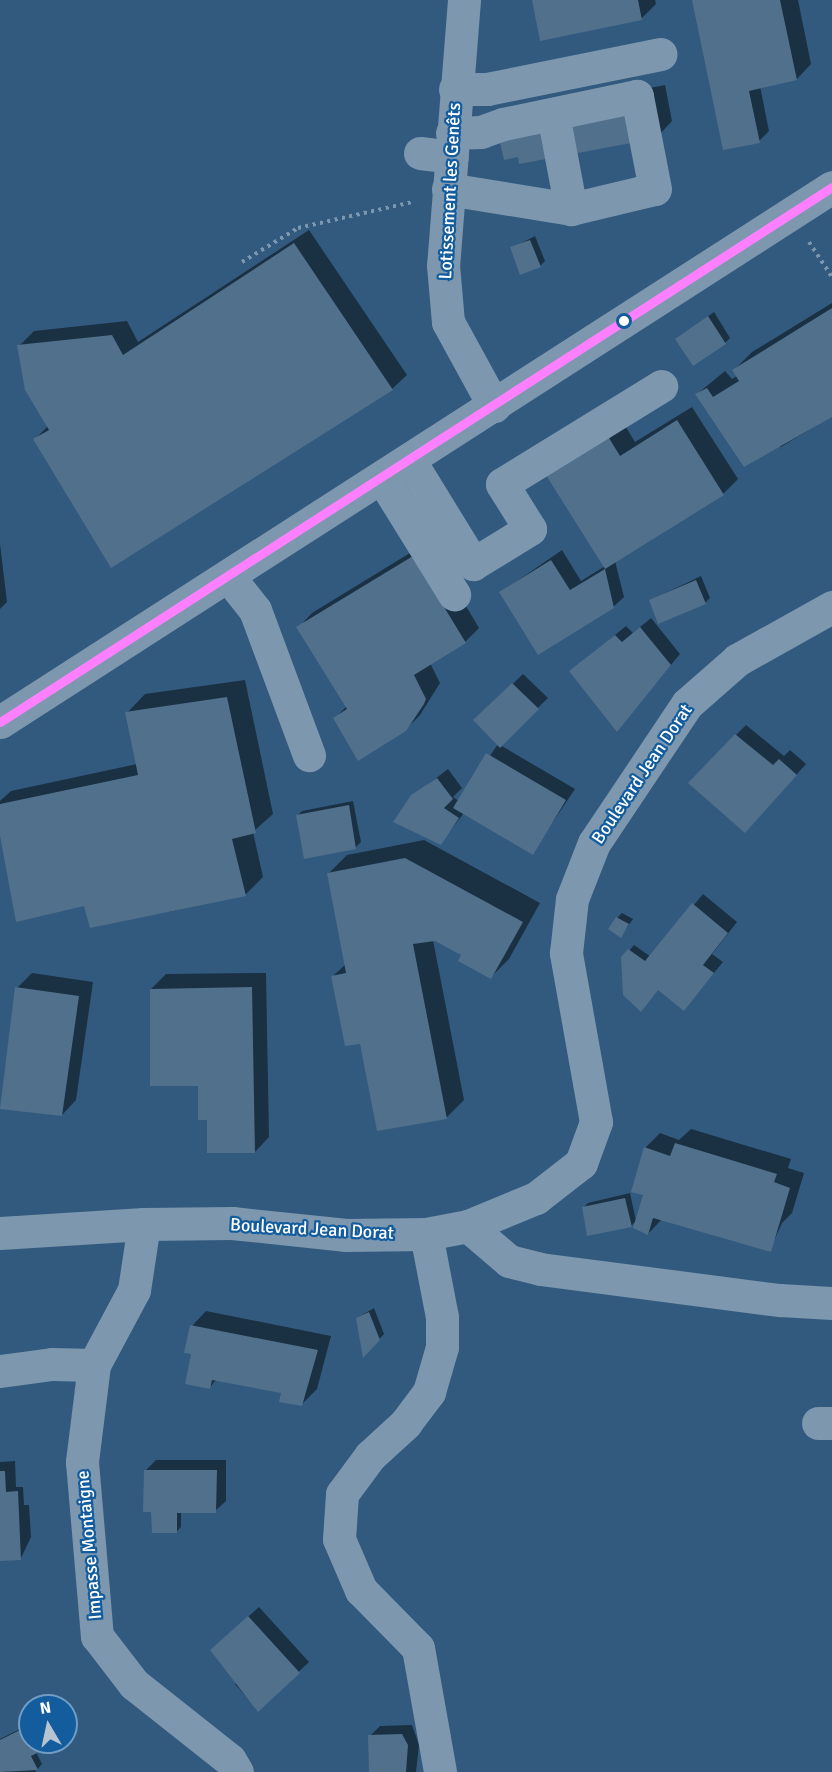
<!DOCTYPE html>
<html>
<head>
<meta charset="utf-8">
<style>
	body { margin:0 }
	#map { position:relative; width:832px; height:1772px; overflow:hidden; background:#325a7e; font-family:Signika,sans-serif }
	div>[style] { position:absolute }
	.shadow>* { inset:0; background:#0007 }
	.building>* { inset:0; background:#50708c }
	.path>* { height:4px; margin-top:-2px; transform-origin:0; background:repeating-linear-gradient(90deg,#7d97af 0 3px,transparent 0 7.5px) }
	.minor>* { height:33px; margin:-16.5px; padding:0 16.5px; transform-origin:16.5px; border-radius:16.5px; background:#7d97af }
	.bus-1>* { height:9px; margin:-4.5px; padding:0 4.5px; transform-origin:4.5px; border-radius:4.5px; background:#ff80ff }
	.dots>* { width:16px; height:16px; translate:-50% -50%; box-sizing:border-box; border:3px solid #135c9d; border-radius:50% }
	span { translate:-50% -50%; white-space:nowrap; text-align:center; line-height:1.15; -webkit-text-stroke:4.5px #135c9d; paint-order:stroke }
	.street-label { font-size:18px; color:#fff }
	.north { position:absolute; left:18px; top:1694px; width:60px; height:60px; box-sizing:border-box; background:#135c9d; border:2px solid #719dc4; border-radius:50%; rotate:351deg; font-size:16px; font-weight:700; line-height:24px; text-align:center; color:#fff }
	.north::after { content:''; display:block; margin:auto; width:21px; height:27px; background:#b7c5d2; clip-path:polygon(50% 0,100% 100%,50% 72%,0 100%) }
</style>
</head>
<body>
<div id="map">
	<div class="shadow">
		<i style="clip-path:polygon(533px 0,655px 0,656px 4px,641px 19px)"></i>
		<i style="clip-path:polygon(693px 0,798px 0,811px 64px,797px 79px,760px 86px,769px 131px,759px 141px,724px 149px)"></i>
		<i style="clip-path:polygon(665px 85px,672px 121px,658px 136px,528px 111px)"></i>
		<i style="clip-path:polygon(309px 230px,407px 375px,392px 389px,35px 439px,48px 426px,19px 346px,34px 331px,127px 321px,138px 342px)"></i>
		<i style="clip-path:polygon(535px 236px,545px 261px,540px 266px,512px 248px)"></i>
		<i style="clip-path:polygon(832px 303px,832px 416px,781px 447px,697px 394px,725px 371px,732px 379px,737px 376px,734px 370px,752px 352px)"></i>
		<i style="clip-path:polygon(714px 312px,730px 338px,725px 343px,682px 335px)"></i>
		<i style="clip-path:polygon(692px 407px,738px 479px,723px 494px,615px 561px,624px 597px,613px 607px,501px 592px,562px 550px,581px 581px,605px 566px,546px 472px,621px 419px,635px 442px)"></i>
		<i style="clip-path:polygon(428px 542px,479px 628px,465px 642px,430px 663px,440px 683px,420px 715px,405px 730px,335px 718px,347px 706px,298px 628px,312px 613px)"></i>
		<i style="clip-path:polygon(0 544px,7px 602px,0 609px)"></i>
		<i style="clip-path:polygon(701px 576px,710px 598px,705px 603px,651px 600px)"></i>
		<i style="clip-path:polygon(651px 618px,680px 654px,617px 730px,571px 671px,626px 626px,633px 633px)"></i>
		<i style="clip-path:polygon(523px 674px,548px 698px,500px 745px,575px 789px,532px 853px,464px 813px,440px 844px,413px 796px,448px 769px,462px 788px,453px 797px,459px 801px,498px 744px,475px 720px)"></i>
		<i style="clip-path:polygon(245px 680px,273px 814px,253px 832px,263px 877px,245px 895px,168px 912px,167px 907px,86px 905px,0 827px,0 801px,11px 791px,137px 764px,127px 713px,145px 694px)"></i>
		<i style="clip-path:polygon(746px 725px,784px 756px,790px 750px,806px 764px,755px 821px,736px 735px)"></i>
		<i style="clip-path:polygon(353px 801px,361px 842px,356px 847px,305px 858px,297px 816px,302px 811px)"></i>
		<i style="clip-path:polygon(424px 840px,540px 903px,509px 959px,491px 977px,463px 954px,433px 940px,464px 1100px,446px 1118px,361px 1042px,333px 976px,346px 964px,328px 874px,347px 855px)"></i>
		<i style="clip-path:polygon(703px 894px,737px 922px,712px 954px,723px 962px,684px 1009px,623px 958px,634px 945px,651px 957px)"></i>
		<i style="clip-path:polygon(622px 913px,633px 919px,621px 936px,617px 918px)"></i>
		<i style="clip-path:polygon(32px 973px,93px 982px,76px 1100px,62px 1115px,17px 988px)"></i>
		<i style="clip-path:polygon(266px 973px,269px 1137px,255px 1152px,208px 1119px,199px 1084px,151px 989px,166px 974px)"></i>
		<i style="clip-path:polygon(691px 1129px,791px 1159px,788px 1168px,804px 1173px,792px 1213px,782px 1223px,770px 1250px,662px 1219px,648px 1234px,645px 1148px,660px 1133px,679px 1140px)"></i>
		<i style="clip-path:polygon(630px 1193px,636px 1221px,631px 1226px,583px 1208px,588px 1203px)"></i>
		<i style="clip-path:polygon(374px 1308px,384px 1334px,364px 1355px,357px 1318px)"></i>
		<i style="clip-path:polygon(206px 1311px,331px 1336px,317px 1389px,302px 1404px,283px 1391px,217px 1379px,210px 1387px,192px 1326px)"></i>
		<i style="clip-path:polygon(156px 1460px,226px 1460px,226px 1501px,215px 1511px,181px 1511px,181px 1527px,176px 1532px,153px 1511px,145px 1471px)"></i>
		<i style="clip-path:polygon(15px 1461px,16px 1487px,23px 1487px,24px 1505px,29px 1505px,31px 1537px,21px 1558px,0 1559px,0 1462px)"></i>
		<i style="clip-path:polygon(259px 1607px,309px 1662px,258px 1710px,235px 1684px,238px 1681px,222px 1640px)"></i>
		<i style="clip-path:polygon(30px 1724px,30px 1742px,47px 1744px,36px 1752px,42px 1764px,35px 1772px,1px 1772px,0 1739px)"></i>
		<i style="clip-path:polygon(412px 1725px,419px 1745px,416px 1772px,370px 1772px,370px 1736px,380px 1726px)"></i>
	</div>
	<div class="building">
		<i style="clip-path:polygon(532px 0,638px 0,642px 20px,540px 41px)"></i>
		<i style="clip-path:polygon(692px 0,780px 0,797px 80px,749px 91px,760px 143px,723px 150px)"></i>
		<i style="clip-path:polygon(651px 99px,658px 138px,519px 164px,518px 157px,504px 160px,498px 134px)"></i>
		<i style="clip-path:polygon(530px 240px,541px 267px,520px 275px,510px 247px)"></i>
		<i style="clip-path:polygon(294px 243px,393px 390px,111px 568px,33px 439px,49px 430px,25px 390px,17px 345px,112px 335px,123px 355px)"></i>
		<i style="clip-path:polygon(832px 308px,832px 417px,744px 467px,695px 394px,707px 388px,713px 397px,739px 381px,732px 370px)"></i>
		<i style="clip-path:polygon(708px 316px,726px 344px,693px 366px,675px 339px)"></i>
		<i style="clip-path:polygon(677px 420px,724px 495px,605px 569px,544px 472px,606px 433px,620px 456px)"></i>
		<i style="clip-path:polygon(413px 556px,466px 643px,414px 675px,426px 699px,424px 704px,406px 731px,358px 761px,333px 718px,347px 709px,296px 627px)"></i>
		<i style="clip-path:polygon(551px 560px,570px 590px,605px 569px,614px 608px,538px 655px,499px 592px)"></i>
		<i style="clip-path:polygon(696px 580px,706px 604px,658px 624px,649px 600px)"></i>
		<i style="clip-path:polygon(640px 627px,671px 665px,617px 732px,569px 671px,615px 635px,622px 642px)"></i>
		<i style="clip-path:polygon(512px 683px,539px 709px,500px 748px,473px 720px)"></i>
		<i style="clip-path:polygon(227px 697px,256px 833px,232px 839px,246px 896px,90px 928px,84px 906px,16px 922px,0 836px,0 804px,138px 775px,125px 712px)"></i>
		<i style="clip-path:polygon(735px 734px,773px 765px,779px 759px,797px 775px,745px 833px,688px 783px)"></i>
		<i style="clip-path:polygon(486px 753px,566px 800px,533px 855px,453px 808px)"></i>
		<i style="clip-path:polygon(437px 778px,453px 799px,444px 808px,459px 818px,441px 845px,393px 822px,411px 795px)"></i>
		<i style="clip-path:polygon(349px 805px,356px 849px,304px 859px,296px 815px)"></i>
		<i style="clip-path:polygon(405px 858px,523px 922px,491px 979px,458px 961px,461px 955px,435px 941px,413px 944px,447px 1119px,377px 1131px,360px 1044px,345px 1046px,331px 976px,346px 973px,327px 873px)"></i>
		<i style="clip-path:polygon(692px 903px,728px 933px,703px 965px,714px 973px,684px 1011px,658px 990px,641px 1012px,623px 995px,621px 957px,628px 949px,645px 961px)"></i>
		<i style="clip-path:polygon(616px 917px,629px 924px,621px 938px,608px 929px)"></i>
		<i style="clip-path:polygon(15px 987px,79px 996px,62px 1116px,0 1109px)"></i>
		<i style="clip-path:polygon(252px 987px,255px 1153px,207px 1153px,207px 1120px,198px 1120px,198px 1086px,150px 1086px,150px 989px)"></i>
		<i style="clip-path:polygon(675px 1143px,777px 1174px,774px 1182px,790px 1188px,771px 1252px,653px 1218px,648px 1235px,633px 1228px,643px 1195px,631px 1192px,644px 1147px,670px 1156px)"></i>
		<i style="clip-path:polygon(625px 1198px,632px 1227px,587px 1236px,582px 1207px)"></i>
		<i style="clip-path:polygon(369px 1312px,380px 1340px,363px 1358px,356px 1318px)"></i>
		<i style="clip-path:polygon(190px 1325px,318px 1350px,302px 1406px,279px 1402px,281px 1393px,212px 1380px,210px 1389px,185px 1384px,191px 1354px,184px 1353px)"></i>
		<i style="clip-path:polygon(144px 1470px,217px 1470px,216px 1513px,177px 1513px,177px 1533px,152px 1533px,151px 1512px,143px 1512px)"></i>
		<i style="clip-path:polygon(0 1471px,5px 1471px,6px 1492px,18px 1491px,21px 1560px,0 1561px)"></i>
		<i style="clip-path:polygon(248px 1616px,300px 1673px,258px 1712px,210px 1650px)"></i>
		<i style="clip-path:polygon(30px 1725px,30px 1742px,40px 1742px,43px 1750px,31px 1756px,38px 1770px,0 1772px,0 1740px)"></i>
		<i style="clip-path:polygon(402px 1734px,408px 1745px,406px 1772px,369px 1772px,368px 1735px)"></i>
	</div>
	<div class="path">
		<i style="left:809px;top:242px;width:42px;rotate:56.7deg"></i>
		<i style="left:242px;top:262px;width:66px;rotate:-31.3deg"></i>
		<i style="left:298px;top:228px;width:117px;rotate:-12.8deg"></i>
	</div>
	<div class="minor">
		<i style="left:464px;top:0;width:266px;rotate:94.5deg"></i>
		<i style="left:443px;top:265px;width:57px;rotate:85deg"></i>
		<i style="left:448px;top:322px;width:96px;rotate:61.3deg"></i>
		<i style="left:455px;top:89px;width:32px"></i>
		<i style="left:487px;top:89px;width:177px;rotate:-11.4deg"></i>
		<i style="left:553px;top:114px;width:97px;rotate:79.3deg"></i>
		<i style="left:420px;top:153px;width:32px;rotate:7deg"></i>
		<i style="left:448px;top:189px;width:125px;rotate:9.2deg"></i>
		<i style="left:571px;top:209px;width:86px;rotate:-13.4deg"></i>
		<i style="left:655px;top:189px;width:95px;rotate:-101deg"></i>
		<i style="left:637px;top:96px;width:137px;rotate:168.2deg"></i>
		<i style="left:503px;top:124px;width:23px;rotate:160deg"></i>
		<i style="left:481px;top:132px;width:29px;rotate:178deg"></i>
		<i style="left:410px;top:461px;width:121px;rotate:58.5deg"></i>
		<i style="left:473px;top:564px;width:67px;rotate:-31.6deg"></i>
		<i style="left:530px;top:529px;width:53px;rotate:-121.9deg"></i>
		<i style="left:502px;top:484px;width:187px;rotate:-31.6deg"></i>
		<i style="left:382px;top:478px;width:137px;rotate:58.2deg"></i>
		<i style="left:228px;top:576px;width:43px;rotate:51.5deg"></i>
		<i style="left:255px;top:610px;width:155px;rotate:69.6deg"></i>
		<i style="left:0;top:722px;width:989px;rotate:-32.74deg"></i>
		<i style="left:144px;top:1224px;width:88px;rotate:-0.7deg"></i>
		<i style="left:232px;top:1223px;width:115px;rotate:6deg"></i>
		<i style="left:346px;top:1235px;width:80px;rotate:-0.7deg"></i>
		<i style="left:426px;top:1234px;width:43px;rotate:-10.8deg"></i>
		<i style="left:468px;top:1226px;width:74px;rotate:-22.4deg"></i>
		<i style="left:536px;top:1198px;width:57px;rotate:-37.9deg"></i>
		<i style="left:581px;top:1163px;width:44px;rotate:-69.9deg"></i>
		<i style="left:596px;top:1122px;width:172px;rotate:-100.1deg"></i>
		<i style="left:566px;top:953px;width:54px;rotate:-83.7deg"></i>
		<i style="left:572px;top:899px;width:60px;rotate:-68.6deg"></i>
		<i style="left:594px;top:843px;width:167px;rotate:-56.2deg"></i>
		<i style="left:687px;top:704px;width:67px;rotate:-41.3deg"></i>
		<i style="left:737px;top:660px;width:109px;rotate:-29.2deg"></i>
		<i style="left:468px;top:1226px;width:54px;rotate:40.5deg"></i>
		<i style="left:509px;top:1261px;width:32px;rotate:14deg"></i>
		<i style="left:540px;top:1269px;width:242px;rotate:7.4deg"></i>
		<i style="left:780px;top:1300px;width:52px;rotate:3.3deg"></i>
		<i style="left:0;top:1233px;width:144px;rotate:-3.6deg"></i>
		<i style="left:144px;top:1224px;width:67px;rotate:98.6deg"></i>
		<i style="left:134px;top:1290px;width:85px;rotate:118.1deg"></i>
		<i style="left:94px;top:1365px;width:42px;rotate:-178.6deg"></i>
		<i style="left:52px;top:1364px;width:52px;rotate:172.3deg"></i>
		<i style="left:426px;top:1234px;width:85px;rotate:79.1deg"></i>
		<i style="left:442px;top:1317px;width:30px;rotate:90deg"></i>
		<i style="left:442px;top:1347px;width:47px;rotate:106.1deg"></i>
		<i style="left:429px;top:1392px;width:39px;rotate:127deg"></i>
		<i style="left:406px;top:1423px;width:49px;rotate:137.5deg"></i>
		<i style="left:370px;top:1456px;width:47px;rotate:126.4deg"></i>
		<i style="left:342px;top:1494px;width:45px;rotate:93.8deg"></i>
		<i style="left:339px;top:1539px;width:56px;rotate:66.7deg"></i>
		<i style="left:361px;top:1590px;width:81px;rotate:45.5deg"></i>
		<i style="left:418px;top:1648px;width:126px;rotate:79.9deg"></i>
		<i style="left:94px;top:1365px;width:98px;rotate:97.1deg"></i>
		<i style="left:82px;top:1462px;width:175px;rotate:85.1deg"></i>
		<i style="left:97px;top:1636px;width:61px;rotate:52.4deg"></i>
		<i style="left:134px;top:1684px;width:122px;rotate:38.4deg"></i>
		<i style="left:230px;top:1760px;width:14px;rotate:60deg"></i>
		<i style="left:818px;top:1423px;width:14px"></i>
	</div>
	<div class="bus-1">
		<i style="left:0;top:722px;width:989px;rotate:-32.74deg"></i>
	</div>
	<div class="dots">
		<i style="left:624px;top:321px;background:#fff"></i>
	</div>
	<div class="street-label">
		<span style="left:450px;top:191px;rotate:-87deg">Lotissement les Genêts</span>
		<span style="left:642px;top:774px;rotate:-56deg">Boulevard Jean Dorat</span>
		<span style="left:312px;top:1229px;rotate:3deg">Boulevard Jean Dorat</span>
		<span style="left:89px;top:1545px;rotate:-95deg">Impasse Montaigne</span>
	</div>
	<div class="north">N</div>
</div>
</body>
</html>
